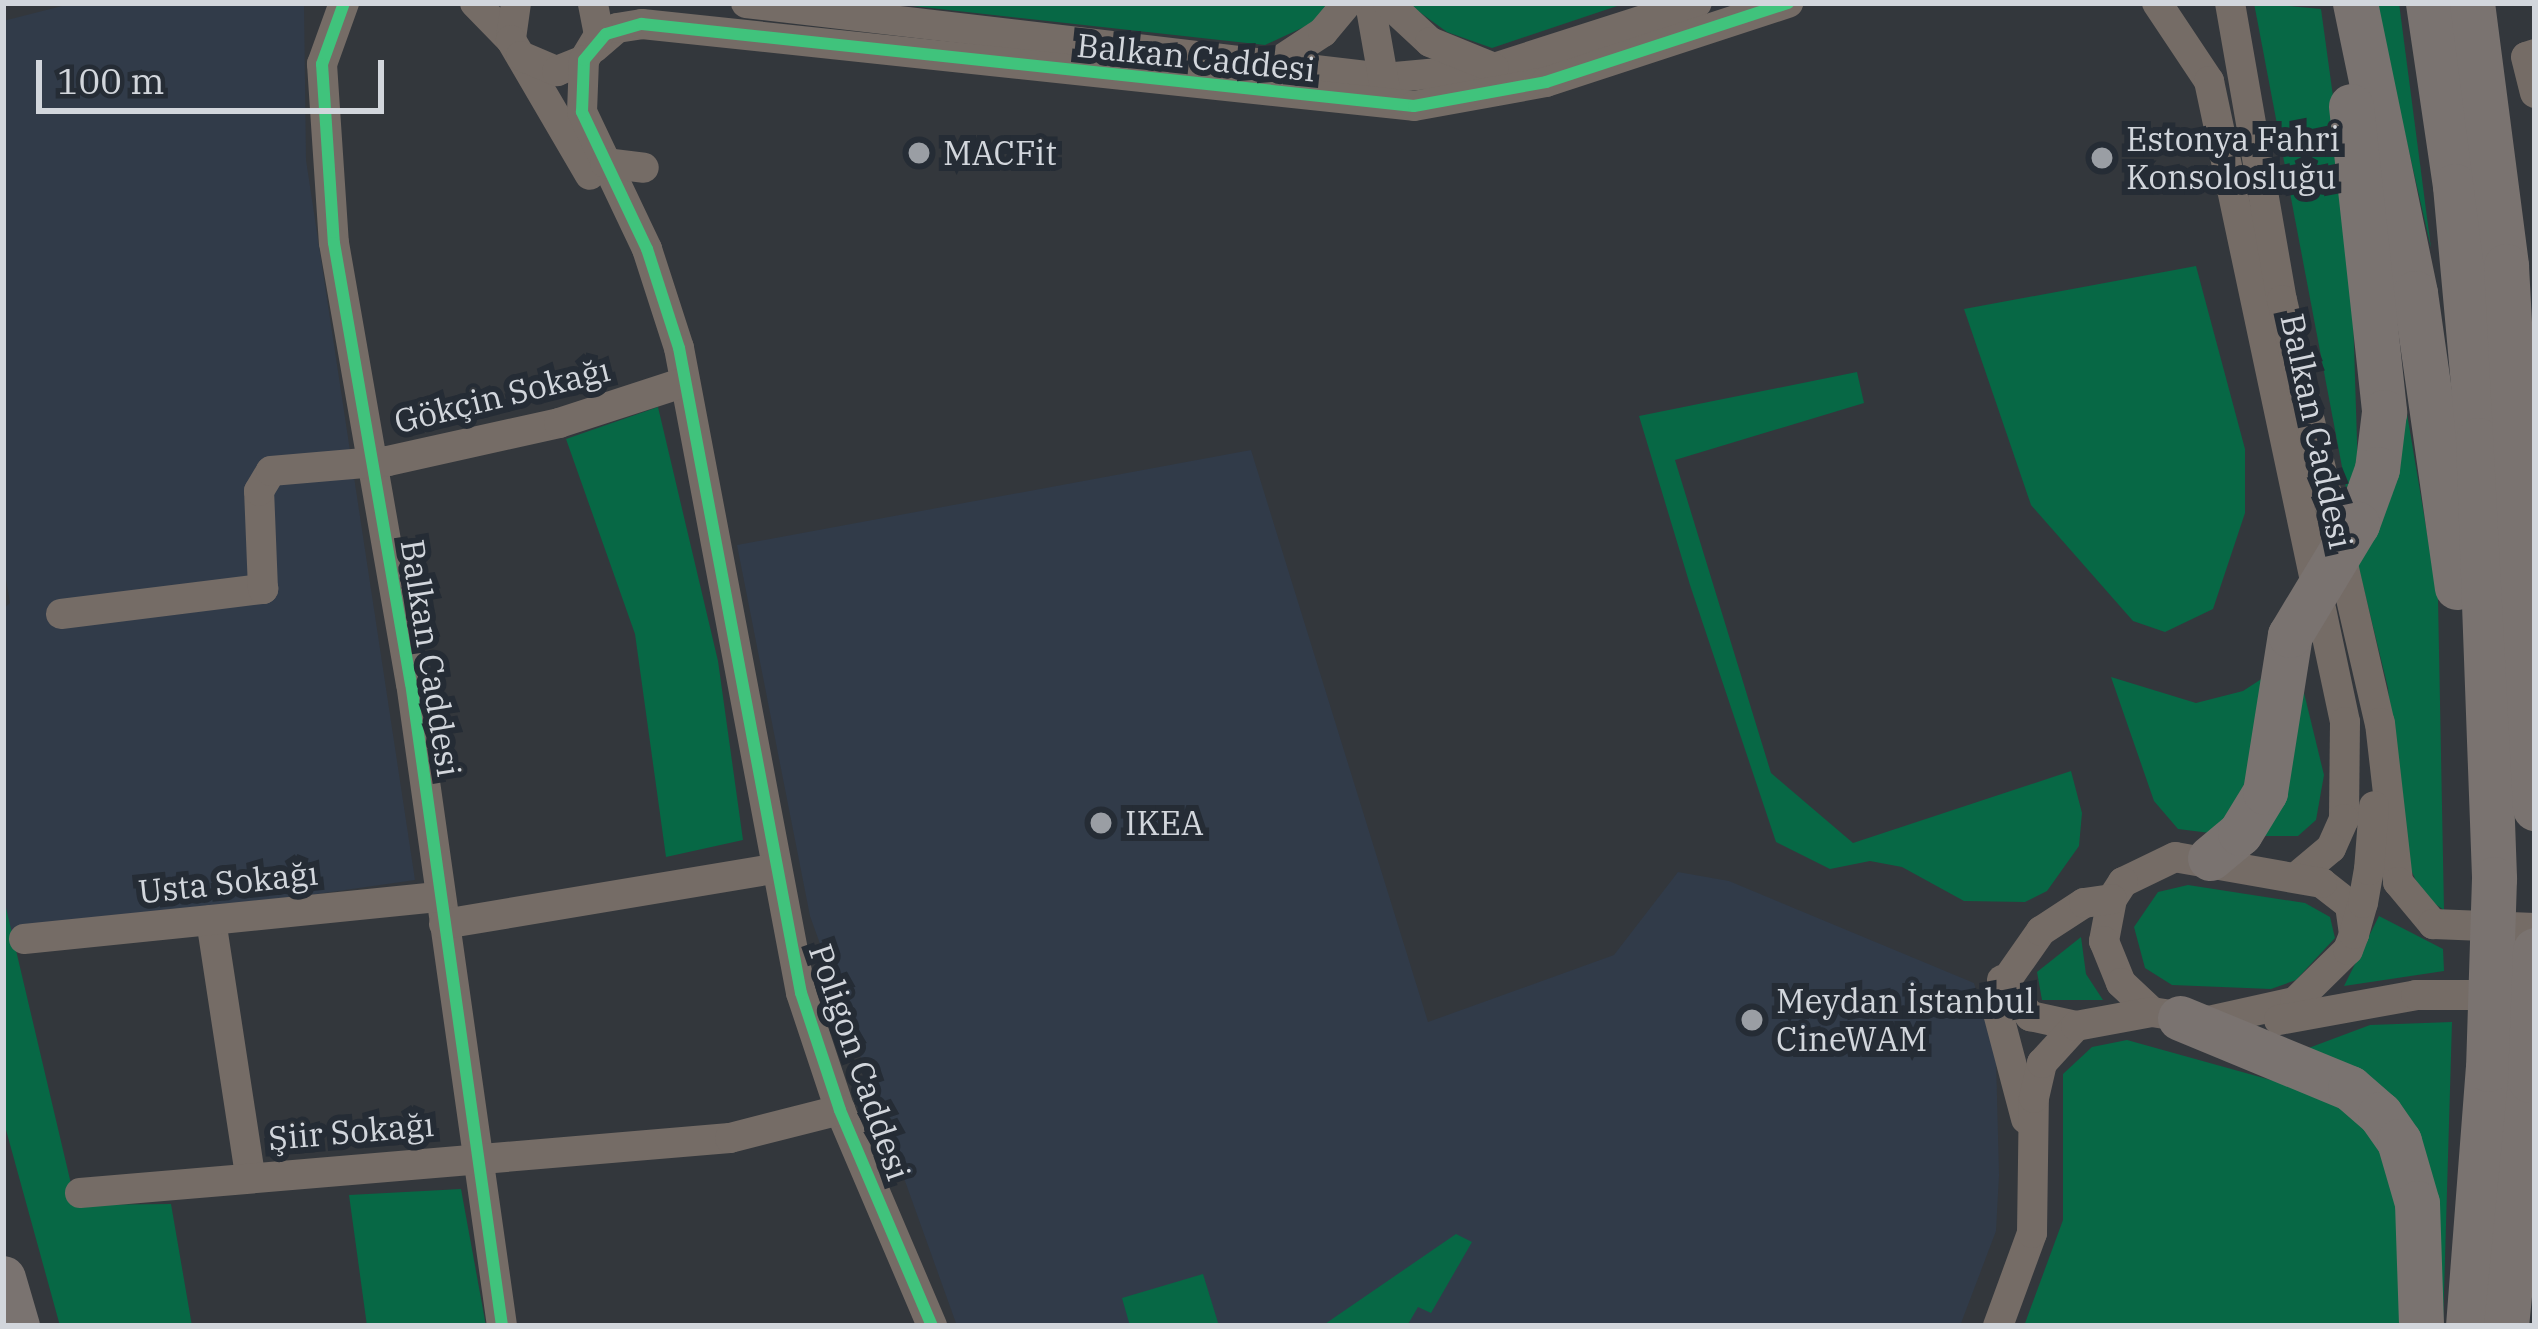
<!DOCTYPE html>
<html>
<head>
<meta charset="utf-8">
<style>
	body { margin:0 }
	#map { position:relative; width:2538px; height:1329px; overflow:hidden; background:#33373c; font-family:"IBM Plex Serif",serif }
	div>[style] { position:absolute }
	.built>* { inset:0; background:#313b49 }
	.green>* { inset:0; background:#076845 }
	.minor>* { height:30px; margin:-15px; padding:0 15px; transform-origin:15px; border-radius:15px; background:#756c66 }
	.highway>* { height:45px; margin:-22.5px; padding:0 22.5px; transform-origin:22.5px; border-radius:22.5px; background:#7a7370 }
	.highway-bridge>* { height:45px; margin:-22.5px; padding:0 22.5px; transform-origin:22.5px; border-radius:22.5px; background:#7a7370 }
	.cycleway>* { height:12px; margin:-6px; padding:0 6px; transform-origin:6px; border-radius:6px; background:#40c37c }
	.dots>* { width:33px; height:33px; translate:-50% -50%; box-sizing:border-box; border:6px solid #252c35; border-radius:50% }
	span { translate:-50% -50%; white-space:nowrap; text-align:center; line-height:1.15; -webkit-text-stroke:12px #252c35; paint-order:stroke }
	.street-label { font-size:33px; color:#d2d6dc }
	.poi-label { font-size:33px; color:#d2d6dc }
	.left { translate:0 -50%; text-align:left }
	.frame { position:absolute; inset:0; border:6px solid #d2d6dc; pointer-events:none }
	.scale { position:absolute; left:36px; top:60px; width:348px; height:54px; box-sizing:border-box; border:6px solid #d2d6dc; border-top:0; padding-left:15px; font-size:36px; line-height:42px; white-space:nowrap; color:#d2d6dc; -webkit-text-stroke:9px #252c35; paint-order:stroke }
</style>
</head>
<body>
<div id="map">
	<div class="built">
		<i style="clip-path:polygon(74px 3px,304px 3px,306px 160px,415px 880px,10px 938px,3px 895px,3px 609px,10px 603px,3px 562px,3px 21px)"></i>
		<i style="clip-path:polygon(1251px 450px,1428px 1022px,1614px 955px,1678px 872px,1729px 881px,1974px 983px,1996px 1058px,1999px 1175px,1996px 1231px,1960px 1326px,957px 1326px,810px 916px,737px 545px)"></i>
	</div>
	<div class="green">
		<i style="clip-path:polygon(886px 3px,1331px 3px,1319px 20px,1265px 45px)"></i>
		<i style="clip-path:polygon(1407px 3px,1626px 3px,1492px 48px,1447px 32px)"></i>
		<i style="clip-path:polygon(2254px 3px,2321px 9px,2350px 220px,2358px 472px,2346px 488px)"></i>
		<i style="clip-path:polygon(2376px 3px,2399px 3px,2431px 248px,2394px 86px)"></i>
		<i style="clip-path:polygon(2196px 266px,2245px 449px,2245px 513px,2213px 609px,2165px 632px,2133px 621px,2031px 505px,1964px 309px)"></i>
		<i style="clip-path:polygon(1857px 372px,1864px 403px,1675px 460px,1771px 773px,1853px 843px,2071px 771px,2082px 813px,2079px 846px,2047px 891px,2025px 902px,1964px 901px,1902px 867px,1870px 861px,1830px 869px,1776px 842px,1690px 585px,1639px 416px)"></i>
		<i style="clip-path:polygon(2401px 378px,2438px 598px,2444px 910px,2423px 896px,2401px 848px,2388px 688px,2356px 557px)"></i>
		<i style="clip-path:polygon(658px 407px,718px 661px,743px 840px,666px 857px,635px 634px,566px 439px)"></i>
		<i style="clip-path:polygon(2297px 664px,2324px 775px,2316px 820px,2298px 836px,2259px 836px)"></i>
		<i style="clip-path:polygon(2269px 674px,2264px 747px,2218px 834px,2178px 829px,2154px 801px,2111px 677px,2196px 703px,2243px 691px)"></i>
		<i style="clip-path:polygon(2188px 885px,2305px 903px,2330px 917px,2335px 938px,2296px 980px,2271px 989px,2172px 985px,2145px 968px,2134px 927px,2158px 892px)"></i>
		<i style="clip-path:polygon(3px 895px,76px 1205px,171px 1204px,192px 1326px,60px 1326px,3px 1119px)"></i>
		<i style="clip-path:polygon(2379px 916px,2443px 949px,2444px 971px,2344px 986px)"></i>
		<i style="clip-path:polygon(2081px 937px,2086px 974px,2103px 1000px,2042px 1000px,2037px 972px)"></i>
		<i style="clip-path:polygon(2452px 1022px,2443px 1326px,2423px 1187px,2298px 1052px,2370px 1025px)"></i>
		<i style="clip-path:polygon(2127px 1040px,2328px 1096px,2379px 1136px,2397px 1203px,2402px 1326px,2024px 1326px,2063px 1220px,2063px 1074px,2092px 1047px)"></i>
		<i style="clip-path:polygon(461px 1189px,486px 1326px,367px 1326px,349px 1195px)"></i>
		<i style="clip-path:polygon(1456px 1234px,1472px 1242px,1431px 1313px,1418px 1307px,1407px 1326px,1322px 1326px)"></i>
		<i style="clip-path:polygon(1203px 1274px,1219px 1326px,1130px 1326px,1122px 1298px)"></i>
	</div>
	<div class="minor">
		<i style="left:344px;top:3px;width:65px;rotate:109.8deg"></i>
		<i style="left:322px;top:64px;width:179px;rotate:86.2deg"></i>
		<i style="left:334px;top:243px;width:447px;rotate:80.1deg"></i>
		<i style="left:411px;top:683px;width:649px;rotate:81.94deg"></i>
		<i style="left:475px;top:3px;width:52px;rotate:45.8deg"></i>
		<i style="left:516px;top:3px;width:37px;rotate:98deg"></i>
		<i style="left:511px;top:40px;width:156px;rotate:59.7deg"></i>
		<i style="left:746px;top:3px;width:642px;rotate:6.7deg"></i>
		<i style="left:1384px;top:78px;width:110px;rotate:-5.2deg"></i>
		<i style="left:1494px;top:68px;width:213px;rotate:-17.8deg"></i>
		<i style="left:1370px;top:3px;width:92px;rotate:80deg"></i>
		<i style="left:1388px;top:3px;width:57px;rotate:42.9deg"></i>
		<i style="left:1430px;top:42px;width:69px;rotate:22.1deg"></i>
		<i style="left:2157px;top:3px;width:94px;rotate:56.3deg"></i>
		<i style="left:2209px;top:81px;width:655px;rotate:78.02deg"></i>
		<i style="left:2345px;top:722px;width:97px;rotate:90.6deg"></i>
		<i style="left:2344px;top:819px;width:32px;rotate:114deg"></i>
		<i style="left:2331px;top:848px;width:40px;rotate:140deg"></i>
		<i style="left:2230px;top:3px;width:302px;rotate:80.1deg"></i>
		<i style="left:2282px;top:300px;width:434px;rotate:77deg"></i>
		<i style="left:2380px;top:723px;width:160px;rotate:83.5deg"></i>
		<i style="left:2398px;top:882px;width:55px;rotate:50.2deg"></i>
		<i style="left:2433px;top:924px;width:102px;rotate:2.2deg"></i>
		<i style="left:594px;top:48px;width:30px;rotate:-41deg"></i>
		<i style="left:617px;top:28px;width:25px;rotate:-9deg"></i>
		<i style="left:642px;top:24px;width:776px;rotate:6.06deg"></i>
		<i style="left:1414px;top:106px;width:134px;rotate:-10.3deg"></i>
		<i style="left:1546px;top:82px;width:255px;rotate:-18.1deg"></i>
		<i style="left:2535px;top:54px;width:9px;rotate:162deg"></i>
		<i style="left:2526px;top:57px;width:37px;rotate:76deg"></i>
		<i style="left:521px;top:56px;width:39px;rotate:23deg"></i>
		<i style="left:557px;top:71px;width:29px;rotate:-22deg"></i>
		<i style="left:584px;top:60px;width:29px;rotate:-59deg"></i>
		<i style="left:599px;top:35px;width:33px;rotate:-101deg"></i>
		<i style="left:584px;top:60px;width:52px;rotate:92.2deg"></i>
		<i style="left:582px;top:112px;width:152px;rotate:64.6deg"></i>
		<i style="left:647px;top:249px;width:104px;rotate:72.1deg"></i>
		<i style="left:679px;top:348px;width:656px;rotate:79.29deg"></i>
		<i style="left:801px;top:993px;width:123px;rotate:71.6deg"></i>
		<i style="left:840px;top:1110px;width:235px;rotate:66.9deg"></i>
		<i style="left:1273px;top:65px;width:60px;rotate:-33.4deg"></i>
		<i style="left:1323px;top:32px;width:38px;rotate:-50deg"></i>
		<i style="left:605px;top:163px;width:39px;rotate:7deg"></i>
		<i style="left:61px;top:614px;width:204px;rotate:-7.1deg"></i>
		<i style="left:263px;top:589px;width:98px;rotate:-92.3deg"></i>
		<i style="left:259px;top:491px;width:23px;rotate:-59deg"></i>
		<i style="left:271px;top:471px;width:117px;rotate:-4.9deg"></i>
		<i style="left:388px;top:461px;width:175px;rotate:-12.5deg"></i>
		<i style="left:559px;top:423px;width:129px;rotate:-18deg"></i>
		<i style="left:211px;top:920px;width:259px;rotate:81.3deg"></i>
		<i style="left:444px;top:924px;width:335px;rotate:-9.5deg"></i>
		<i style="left:2354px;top:934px;width:29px;rotate:-98deg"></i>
		<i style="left:2350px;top:905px;width:36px;rotate:-142deg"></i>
		<i style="left:2322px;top:883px;width:149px;rotate:-170deg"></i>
		<i style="left:2175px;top:857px;width:58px;rotate:154.3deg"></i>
		<i style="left:2123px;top:882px;width:20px;rotate:123deg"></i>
		<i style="left:2112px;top:899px;width:43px;rotate:100.8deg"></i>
		<i style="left:2104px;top:941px;width:45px;rotate:68deg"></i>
		<i style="left:2121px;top:983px;width:42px;rotate:43.1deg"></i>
		<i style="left:2152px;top:1012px;width:58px;rotate:9deg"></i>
		<i style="left:2209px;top:1021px;width:88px;rotate:-12.5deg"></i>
		<i style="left:2295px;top:1002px;width:74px;rotate:-44.5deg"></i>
		<i style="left:2348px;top:950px;width:17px;rotate:-69deg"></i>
		<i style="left:2354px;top:934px;width:32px;rotate:-74deg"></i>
		<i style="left:2363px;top:903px;width:34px;rotate:-80deg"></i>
		<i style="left:2369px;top:870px;width:64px;rotate:-85.5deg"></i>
		<i style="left:24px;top:939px;width:418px;rotate:-5.8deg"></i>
		<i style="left:2002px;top:980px;width:46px;rotate:52.1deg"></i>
		<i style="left:2030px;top:1016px;width:47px;rotate:12.3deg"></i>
		<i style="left:2279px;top:1020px;width:139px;rotate:-10.3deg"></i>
		<i style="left:2416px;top:995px;width:89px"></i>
		<i style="left:2026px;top:1119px;width:125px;rotate:-104.8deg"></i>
		<i style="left:1994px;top:998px;width:82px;rotate:-55deg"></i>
		<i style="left:2041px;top:931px;width:51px;rotate:-33.1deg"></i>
		<i style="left:2084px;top:903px;width:28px;rotate:-8deg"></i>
		<i style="left:80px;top:1193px;width:652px;rotate:-4.84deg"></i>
		<i style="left:730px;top:1138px;width:114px;rotate:-14.3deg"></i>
		<i style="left:1998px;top:1326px;width:99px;rotate:-69.9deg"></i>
		<i style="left:2032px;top:1233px;width:135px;rotate:-89.2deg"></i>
		<i style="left:2034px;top:1098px;width:36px;rotate:-77deg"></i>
		<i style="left:2042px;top:1063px;width:50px;rotate:-47.4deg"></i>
		<i style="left:2076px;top:1026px;width:77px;rotate:-10.4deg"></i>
	</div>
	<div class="highway">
		<i style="left:2355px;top:3px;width:296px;rotate:78.3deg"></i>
		<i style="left:2415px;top:293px;width:297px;rotate:81.9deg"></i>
		<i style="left:2428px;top:3px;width:185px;rotate:81.6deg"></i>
		<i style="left:2455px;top:186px;width:255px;rotate:84.8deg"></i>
		<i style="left:2478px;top:440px;width:439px;rotate:87.9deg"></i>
		<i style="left:2472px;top:3px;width:265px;rotate:82.6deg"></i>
		<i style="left:2506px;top:266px;width:543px;rotate:86.94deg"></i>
		<i style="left:2351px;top:106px;width:308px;rotate:83.8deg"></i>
		<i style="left:2384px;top:412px;width:57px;rotate:97deg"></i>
		<i style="left:2377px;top:469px;width:59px;rotate:110deg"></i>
		<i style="left:2210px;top:858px;width:39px;rotate:-40deg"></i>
		<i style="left:2240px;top:833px;width:48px;rotate:-58.6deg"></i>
		<i style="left:2265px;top:792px;width:159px;rotate:-81deg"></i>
		<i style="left:2180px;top:1018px;width:184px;rotate:22.4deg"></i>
		<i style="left:2350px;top:1088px;width:40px;rotate:41deg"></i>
		<i style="left:2380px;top:1114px;width:33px;rotate:55deg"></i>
		<i style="left:2399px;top:1141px;width:65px;rotate:73.8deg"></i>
		<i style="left:2417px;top:1203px;width:123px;rotate:88.1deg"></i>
		<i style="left:3px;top:1278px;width:50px;rotate:73.7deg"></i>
		<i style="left:2468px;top:1326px;width:258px;rotate:-85.6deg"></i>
		<i style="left:2506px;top:1326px;width:247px;rotate:-84.4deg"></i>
	</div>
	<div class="highway-bridge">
		<i style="left:2290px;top:635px;width:130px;rotate:-58.9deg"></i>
		<i style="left:2488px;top:1069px;width:190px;rotate:-88.2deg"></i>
		<i style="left:2530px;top:1080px;width:130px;rotate:-87.8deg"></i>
	</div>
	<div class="cycleway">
		<i style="left:344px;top:3px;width:65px;rotate:109.8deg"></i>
		<i style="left:322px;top:64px;width:179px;rotate:86.2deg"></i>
		<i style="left:334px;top:243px;width:447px;rotate:80.1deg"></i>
		<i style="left:411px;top:683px;width:649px;rotate:81.94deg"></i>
		<i style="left:932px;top:1326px;width:235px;rotate:-113.1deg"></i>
		<i style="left:840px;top:1110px;width:123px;rotate:-108.4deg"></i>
		<i style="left:801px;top:993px;width:656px;rotate:-100.71deg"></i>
		<i style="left:679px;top:348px;width:104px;rotate:-107.9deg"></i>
		<i style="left:647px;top:249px;width:152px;rotate:-115.4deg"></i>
		<i style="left:582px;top:112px;width:52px;rotate:-87.8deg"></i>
		<i style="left:584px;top:60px;width:34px;rotate:-50deg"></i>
		<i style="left:606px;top:34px;width:37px;rotate:-16deg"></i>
		<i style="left:642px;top:24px;width:776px;rotate:6.06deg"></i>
		<i style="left:1414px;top:106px;width:134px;rotate:-10.3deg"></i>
		<i style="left:1546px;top:82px;width:255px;rotate:-18.1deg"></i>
	</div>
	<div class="dots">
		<i style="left:919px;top:153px;background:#9a9ea4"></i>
		<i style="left:2102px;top:158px;background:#9a9ea4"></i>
		<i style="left:1101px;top:823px;background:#9a9ea4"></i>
		<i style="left:1752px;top:1020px;background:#9a9ea4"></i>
	</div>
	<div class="street-label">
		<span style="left:1196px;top:57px;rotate:6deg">Balkan Caddesi</span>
		<span style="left:502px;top:395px;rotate:-14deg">Gökçin Sokağı</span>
		<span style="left:2317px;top:431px;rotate:78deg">Balkan Caddesi</span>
		<span style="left:431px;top:658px;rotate:81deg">Balkan Caddesi</span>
		<span style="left:228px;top:882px;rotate:-6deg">Usta Sokağı</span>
		<span style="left:860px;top:1062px;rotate:71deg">Poligon Caddesi</span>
		<span style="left:351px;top:1131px;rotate:-5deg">Şiir Sokağı</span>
	</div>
	<div class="poi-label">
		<span class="left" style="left:2126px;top:158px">Estonya Fahri<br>Konsolosluğu</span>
		<span class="left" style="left:943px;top:153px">MACFit</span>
		<span class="left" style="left:1125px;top:823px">IKEA</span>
		<span class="left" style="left:1776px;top:1020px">Meydan İstanbul<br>CineWAM</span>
	</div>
	<div class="frame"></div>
	<div class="scale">100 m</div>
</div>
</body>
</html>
